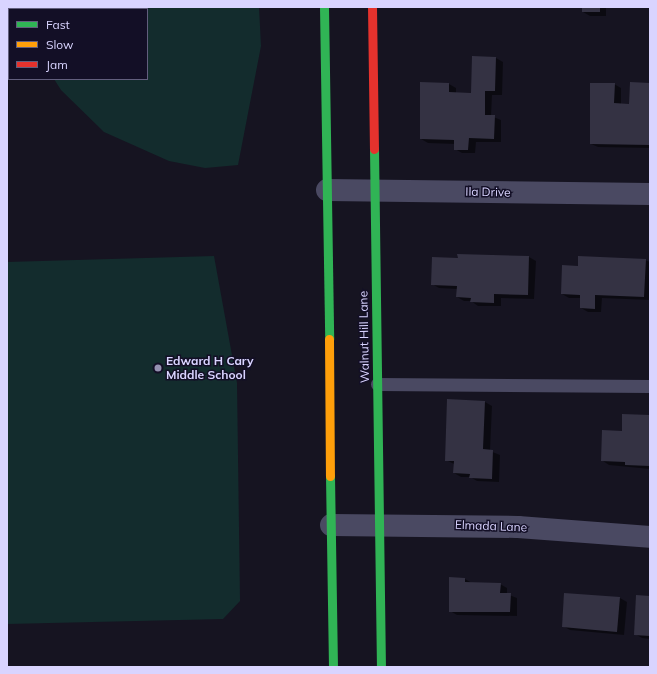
<!DOCTYPE html>
<html>
<head>
<meta charset="utf-8">
<style>
	body { margin:0 }
	#map { position:relative; width:657px; height:674px; overflow:hidden; background:#161421; font-family:Mulish,sans-serif }
	div>[style] { position:absolute }
	.green>* { inset:0; background:#132c2d }
	.shadow>* { inset:0; background:#0007 }
	.building>* { inset:0; background:#343243 }
	.lane>* { height:13px; margin:-6.5px; padding:0 6.5px; transform-origin:6.5px; border-radius:6.5px; background:#4a4962 }
	.street>* { height:22px; margin:-11px; padding:0 11px; transform-origin:11px; border-radius:11px; background:#4a4962 }
	.fast>* { height:9px; margin:-4.5px; padding:0 4.5px; transform-origin:4.5px; border-radius:4.5px; background:#30b455 }
	.slow>* { height:9px; margin:-4.5px; padding:0 4.5px; transform-origin:4.5px; border-radius:4.5px; background:#ff9f0a }
	.jam>* { height:9px; margin:-4.5px; padding:0 4.5px; transform-origin:4.5px; border-radius:4.5px; background:#e5322d }
	.dots>* { width:11px; height:11px; translate:-50% -50%; box-sizing:border-box; border:2px solid #130f26; border-radius:50% }
	span { translate:-50% -50%; white-space:nowrap; text-align:center; line-height:1.15; -webkit-text-stroke:3px #130f26; paint-order:stroke }
	.street-label { font-size:12px; color:#d9d4ff }
	.poi-label { font-size:12px; color:#d9d4ff; font-weight:700 }
	.left { translate:0 -50%; text-align:left }
	.frame { position:absolute; inset:0; border:8px solid #d9d4ff; pointer-events:none }
	.legend { position:absolute; left:8px; top:8px; width:140px; height:72px; box-sizing:border-box; background:#130f26; border:1px solid #625e7d; margin:0; padding:5px 7px; list-style:none; font-size:12px; color:#d9d4ff }
	.legend li { display:flex; align-items:center; gap:8px; height:20px }
	.legend b { width:20px; border:1px solid #625e7d }
</style>
</head>
<body>
<div id="map">
	<div class="green">
		<i style="clip-path:polygon(22px 7px,259px 7px,261px 46px,238px 165px,205px 168px,169px 161px,104px 132px,61px 90px,54px 79px,147px 79px,147px 9px,22px 9px)"></i>
		<i style="clip-path:polygon(214px 256px,237px 383px,240px 601px,223px 619px,7px 624px,7px 262px)"></i>
	</div>
	<div class="shadow">
		<i style="clip-path:polygon(583px 7px,606px 7px,606px 16px,590px 16px,583px 12px)"></i>
		<i style="clip-path:polygon(496px 58px,503px 62px,502px 95px,492px 95px,491px 116px,501px 120px,501px 142px,476px 142px,475px 153px,462px 153px,455px 149px,455px 144px,428px 143px,421px 139px,449px 84px,456px 88px,456px 94px,472px 94px)"></i>
		<i style="clip-path:polygon(614px 84px,621px 88px,621px 104px,630px 105px,650px 84px,650px 148px,598px 147px,591px 144px)"></i>
		<i style="clip-path:polygon(529px 257px,536px 261px,534px 299px,501px 298px,501px 306px,478px 306px,471px 301px,464px 301px,457px 297px,457px 289px,439px 288px,432px 284px,459px 259px)"></i>
		<i style="clip-path:polygon(645px 260px,650px 262px,650px 300px,602px 298px,601px 312px,588px 312px,581px 308px,581px 298px,569px 298px,562px 294px,579px 267px)"></i>
		<i style="clip-path:polygon(485px 402px,492px 406px,490px 451px,500px 455px,499px 482px,477px 481px,470px 477px,461px 477px,454px 473px,454px 464px,446px 460px)"></i>
		<i style="clip-path:polygon(650px 416px,650px 469px,609px 465px,603px 461px,623px 432px)"></i>
		<i style="clip-path:polygon(450px 578px,465px 579px,472px 583px,500px 584px,507px 588px,507px 594px,517px 598px,517px 616px,457px 615px,450px 611px)"></i>
		<i style="clip-path:polygon(650px 597px,650px 639px,642px 638px,635px 634px)"></i>
		<i style="clip-path:polygon(620px 598px,627px 602px,624px 635px,570px 630px,563px 626px)"></i>
	</div>
	<div class="building">
		<i style="clip-path:polygon(582px 7px,600px 7px,600px 12px,582px 12px)"></i>
		<i style="clip-path:polygon(472px 56px,496px 57px,495px 91px,485px 91px,485px 115px,495px 115px,494px 139px,469px 138px,468px 150px,454px 150px,454px 140px,420px 139px,420px 82px,449px 83px,449px 92px,471px 93px)"></i>
		<i style="clip-path:polygon(630px 82px,650px 83px,650px 145px,590px 144px,590px 83px,615px 83px,614px 103px,629px 104px)"></i>
		<i style="clip-path:polygon(457px 254px,529px 256px,528px 295px,494px 294px,494px 303px,470px 302px,471px 298px,456px 297px,457px 286px,431px 285px,432px 257px,458px 258px)"></i>
		<i style="clip-path:polygon(578px 256px,646px 259px,644px 297px,595px 295px,595px 309px,580px 308px,580px 295px,561px 294px,562px 265px,578px 266px)"></i>
		<i style="clip-path:polygon(447px 399px,485px 401px,483px 449px,493px 450px,492px 479px,469px 478px,470px 474px,453px 473px,454px 461px,445px 461px)"></i>
		<i style="clip-path:polygon(622px 414px,650px 415px,650px 466px,625px 465px,625px 462px,601px 461px,602px 430px,622px 431px)"></i>
		<i style="clip-path:polygon(449px 577px,465px 578px,465px 582px,501px 583px,500px 593px,511px 593px,510px 612px,449px 612px)"></i>
		<i style="clip-path:polygon(564px 593px,620px 597px,617px 632px,562px 627px)"></i>
		<i style="clip-path:polygon(636px 595px,650px 596px,650px 636px,634px 635px)"></i>
	</div>
	<div class="lane">
		<i style="left:377px;top:384px;width:273px;rotate:0.4deg"></i>
	</div>
	<div class="street">
		<i style="left:327px;top:190px;width:323px;rotate:0.7deg"></i>
		<i style="left:331px;top:525px;width:187px;rotate:0.6deg"></i>
		<i style="left:518px;top:527px;width:132px;rotate:4.3deg"></i>
	</div>
	<div class="fast">
		<i style="left:324px;top:7px;width:332px;rotate:89.1deg"></i>
		<i style="left:374px;top:149px;width:518px;rotate:89.23deg"></i>
		<i style="left:330px;top:476px;width:191px;rotate:89.1deg"></i>
	</div>
	<div class="slow">
		<i style="left:329px;top:339px;width:137px;rotate:89.6deg"></i>
	</div>
	<div class="jam">
		<i style="left:372px;top:7px;width:142px;rotate:89.2deg"></i>
	</div>
	<div class="dots">
		<i style="left:158px;top:368px;background:#9591b1"></i>
	</div>
	<div class="street-label">
		<span style="left:488px;top:192px;rotate:1deg">Ila Drive</span>
		<span style="left:364px;top:337px;rotate:-91deg">Walnut Hill Lane</span>
		<span style="left:491px;top:526px;rotate:2deg">Elmada Lane</span>
	</div>
	<div class="poi-label">
		<span class="left" style="left:166px;top:368px">Edward H Cary<br>Middle School</span>
	</div>
	<div class="frame"></div>
	<ul class="legend">
	<li><b style="height:5px;background:#30b455"></b>Fast</li>
	<li><b style="height:5px;background:#ff9f0a"></b>Slow</li>
	<li><b style="height:5px;background:#e5322d"></b>Jam</li>
	</ul>
</div>
</body>
</html>
